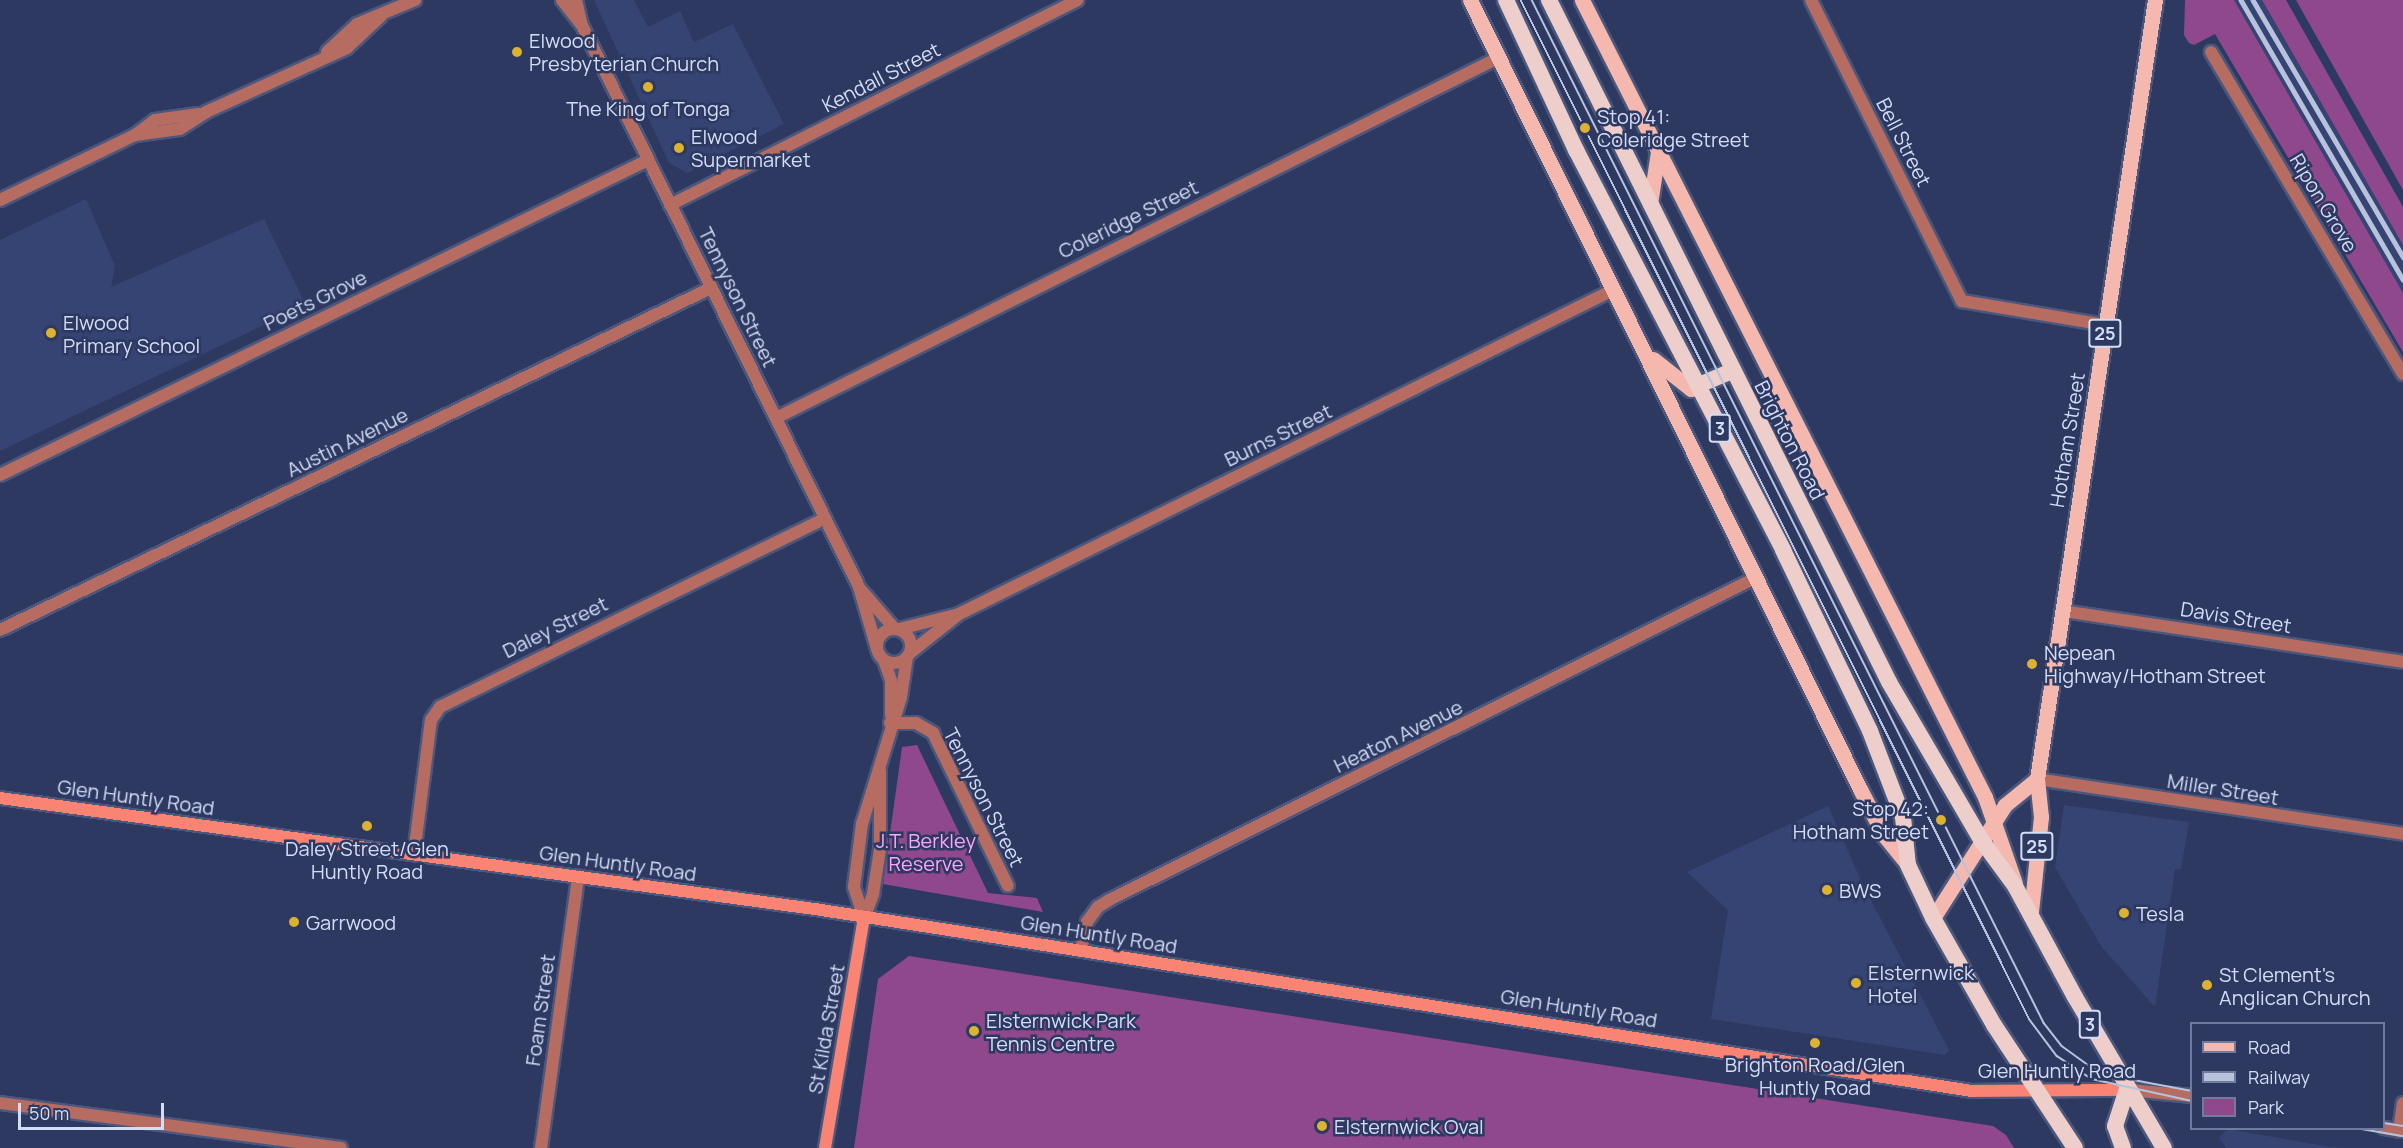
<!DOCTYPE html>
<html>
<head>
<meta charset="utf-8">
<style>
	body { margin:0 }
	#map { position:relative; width:2403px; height:1148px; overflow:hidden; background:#2d3961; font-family:Manrope,sans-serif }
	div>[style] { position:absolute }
	.built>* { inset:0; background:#354472 }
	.green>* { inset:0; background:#8f488b }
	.roads { filter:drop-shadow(2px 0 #4b577c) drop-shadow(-2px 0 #4b577c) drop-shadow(0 2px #4b577c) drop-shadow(0 -2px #4b577c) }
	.minor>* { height:12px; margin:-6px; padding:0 6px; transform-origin:6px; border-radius:6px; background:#b66c61 }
	.minor>.ring { margin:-6px; padding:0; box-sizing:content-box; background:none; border:12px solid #b66c61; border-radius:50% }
	.tertiary>* { height:12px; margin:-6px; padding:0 6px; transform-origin:6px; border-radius:6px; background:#b66c61 }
	.secondary>* { height:12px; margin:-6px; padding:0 6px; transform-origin:6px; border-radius:6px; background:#f98474 }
	.primary>* { height:15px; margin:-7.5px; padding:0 7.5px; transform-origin:7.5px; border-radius:7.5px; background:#f5b8ae }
	.trunk>* { height:16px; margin:-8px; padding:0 8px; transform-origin:8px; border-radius:8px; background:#edceca }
	.tram>* { height:1.5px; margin:-0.75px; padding:0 0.75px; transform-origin:0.75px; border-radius:0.75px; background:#b8c2dd }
	.rail>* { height:4.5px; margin:-2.25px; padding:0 2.25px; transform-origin:2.25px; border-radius:2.25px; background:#b8c2dd }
	.dots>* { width:16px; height:16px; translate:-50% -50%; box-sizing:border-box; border:3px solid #2d3961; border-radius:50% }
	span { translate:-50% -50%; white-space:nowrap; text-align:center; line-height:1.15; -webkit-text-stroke:5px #2d3961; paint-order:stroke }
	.shield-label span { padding:2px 4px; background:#2d3961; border:2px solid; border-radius:4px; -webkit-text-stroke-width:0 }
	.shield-label { font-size:18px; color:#d4ddf6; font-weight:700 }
	.poi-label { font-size:20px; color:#d4ddf6 }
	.left { translate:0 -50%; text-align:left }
	.right { translate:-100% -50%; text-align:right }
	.street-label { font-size:20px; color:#d4ddf6 }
	.park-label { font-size:20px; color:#ffa5f9 }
	.legend { position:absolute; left:2190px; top:1022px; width:195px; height:108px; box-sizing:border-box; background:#2d3961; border:2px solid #707b9d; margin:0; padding:8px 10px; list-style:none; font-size:18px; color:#d4ddf6 }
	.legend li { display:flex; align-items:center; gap:12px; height:30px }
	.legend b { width:30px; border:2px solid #707b9d }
	.scale { position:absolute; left:18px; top:1103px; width:146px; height:27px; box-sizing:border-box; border:3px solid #d4ddf6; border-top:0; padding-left:8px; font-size:18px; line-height:21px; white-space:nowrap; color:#d4ddf6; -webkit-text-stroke:4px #2d3961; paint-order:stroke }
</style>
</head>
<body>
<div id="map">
	<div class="built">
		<i style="clip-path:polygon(594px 0,634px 0,648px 27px,680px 11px,694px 42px,733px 24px,784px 124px,687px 173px,669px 163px)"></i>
		<i style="clip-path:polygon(2234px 0,2262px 0,2299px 65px,2403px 245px,2403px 293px)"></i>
		<i style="clip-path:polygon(86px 199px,115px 266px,111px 287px,264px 219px,306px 305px,0 451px,0 240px)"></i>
		<i style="clip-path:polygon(2064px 805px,2189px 822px,2181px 869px,2175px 869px,2155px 1007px,2101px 946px,2055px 867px)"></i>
		<i style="clip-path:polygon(1828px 806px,1863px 885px,1949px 1050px,1945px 1055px,1711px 1019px,1728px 910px,1687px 872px)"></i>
		<i style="clip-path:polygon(2227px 1129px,2331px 1147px,2346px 1148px,2226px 1148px,2219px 1138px)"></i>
	</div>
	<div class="green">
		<i style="clip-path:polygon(2185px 0,2234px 0,2403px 293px,2403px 352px,2215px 34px,2194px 45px,2189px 43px,2184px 35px)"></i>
		<i style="clip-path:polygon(2262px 0,2286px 0,2403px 207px,2403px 245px)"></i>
		<i style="clip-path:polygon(2296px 0,2403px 0,2403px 190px)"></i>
		<i style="clip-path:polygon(917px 745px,988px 893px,1037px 898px,1043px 912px,883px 884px,902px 747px)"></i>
		<i style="clip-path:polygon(909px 956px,1993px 1126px,2006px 1135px,2014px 1148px,854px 1148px,878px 979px)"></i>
	</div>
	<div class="roads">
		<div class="minor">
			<i style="left:562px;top:0;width:31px;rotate:52deg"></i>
			<i style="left:576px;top:0;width:26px;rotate:77deg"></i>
			<i style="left:582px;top:25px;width:627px;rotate:63.76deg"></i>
			<i style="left:859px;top:587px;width:65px;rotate:73.8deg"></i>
			<i style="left:1811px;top:0;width:337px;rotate:63.4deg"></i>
			<i style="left:1962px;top:301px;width:146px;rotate:9.5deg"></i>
			<i style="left:327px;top:52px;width:41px;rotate:-43deg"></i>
			<i style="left:357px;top:24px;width:63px;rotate:-22.5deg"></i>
			<i style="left:2211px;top:52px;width:375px;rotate:59.2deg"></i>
			<i style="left:135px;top:135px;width:45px;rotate:-7.6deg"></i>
			<i style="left:180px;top:129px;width:31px;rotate:-33deg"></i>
			<i style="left:206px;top:112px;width:155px;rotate:-24.4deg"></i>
			<i style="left:347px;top:48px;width:47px;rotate:-43.3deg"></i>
			<i style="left:0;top:200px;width:150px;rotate:-25.7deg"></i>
			<i style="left:135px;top:135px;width:25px;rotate:-37deg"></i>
			<i style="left:155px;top:120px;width:44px;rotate:-7.8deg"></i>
			<i style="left:670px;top:205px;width:456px;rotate:-26.7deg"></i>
			<i style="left:776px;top:418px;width:807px;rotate:-26.5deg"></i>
			<i style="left:0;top:475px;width:721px;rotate:-25.92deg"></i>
			<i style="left:861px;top:590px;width:52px;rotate:48.9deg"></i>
			<i style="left:2063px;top:611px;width:344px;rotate:8.5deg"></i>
			<i class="ring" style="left:877px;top:629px;width:22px;height:22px"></i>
			<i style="left:899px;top:629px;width:58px;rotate:-14deg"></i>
			<i style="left:0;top:630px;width:789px;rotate:-25.69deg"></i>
			<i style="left:910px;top:653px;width:63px;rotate:-38.5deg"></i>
			<i style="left:959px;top:614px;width:730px;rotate:-26.35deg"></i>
			<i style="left:884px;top:660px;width:21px;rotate:71deg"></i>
			<i style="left:891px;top:680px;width:35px;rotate:90deg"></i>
			<i style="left:890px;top:723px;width:26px"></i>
			<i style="left:916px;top:723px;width:20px;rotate:30deg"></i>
			<i style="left:933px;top:733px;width:170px;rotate:63.9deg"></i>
			<i style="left:2037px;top:779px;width:370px;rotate:8.5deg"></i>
			<i style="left:414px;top:854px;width:135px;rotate:-82.8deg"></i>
			<i style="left:431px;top:720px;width:16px;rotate:-55deg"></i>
			<i style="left:440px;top:707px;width:429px;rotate:-26.1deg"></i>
			<i style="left:864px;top:918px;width:33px;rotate:-108deg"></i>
			<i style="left:854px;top:887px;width:64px;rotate:-82.8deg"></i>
			<i style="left:862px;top:824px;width:133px;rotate:-72.9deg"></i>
			<i style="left:901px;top:697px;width:40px;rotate:-81.5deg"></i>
			<i style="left:864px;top:918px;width:26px;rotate:-69deg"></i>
			<i style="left:873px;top:894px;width:45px;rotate:-81deg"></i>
			<i style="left:880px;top:850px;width:79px;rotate:-90deg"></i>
			<i style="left:1081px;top:950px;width:29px;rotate:-78deg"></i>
			<i style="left:1087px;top:922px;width:19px;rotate:-54deg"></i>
			<i style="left:1098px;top:907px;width:13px;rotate:-32deg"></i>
			<i style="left:1109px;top:900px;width:724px;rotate:-26.49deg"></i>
			<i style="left:0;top:1103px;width:344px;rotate:7.5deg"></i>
			<i style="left:2399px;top:1131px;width:28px;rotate:-82deg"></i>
			<i style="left:541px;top:1148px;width:274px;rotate:-82.2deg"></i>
		</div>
		<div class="tertiary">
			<i style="left:2130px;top:1090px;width:62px;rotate:5.5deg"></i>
			<i style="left:2384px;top:1128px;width:19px;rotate:9deg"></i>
		</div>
		<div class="secondary">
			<i style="left:0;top:798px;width:823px;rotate:7.76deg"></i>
			<i style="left:815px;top:909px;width:1171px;rotate:8.94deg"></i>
			<i style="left:1972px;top:1091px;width:158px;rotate:-0.4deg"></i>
			<i style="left:825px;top:1148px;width:233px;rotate:-80.4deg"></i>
		</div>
		<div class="primary">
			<i style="left:1470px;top:0;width:880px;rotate:63.7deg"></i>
			<i style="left:1860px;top:789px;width:51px;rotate:62.9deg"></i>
			<i style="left:1883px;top:834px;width:40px;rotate:51deg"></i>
			<i style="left:1582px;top:0;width:893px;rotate:63.18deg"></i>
			<i style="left:1985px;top:797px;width:91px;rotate:70.8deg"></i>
			<i style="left:1650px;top:204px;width:53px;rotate:-81.3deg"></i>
			<i style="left:1653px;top:359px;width:48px;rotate:38.3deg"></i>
			<i style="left:1691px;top:389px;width:9px;rotate:-27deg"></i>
			<i style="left:2031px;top:912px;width:96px;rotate:-84deg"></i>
			<i style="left:2041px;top:817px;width:38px;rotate:-96deg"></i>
			<i style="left:2037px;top:779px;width:788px;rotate:-81.39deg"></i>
			<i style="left:1933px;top:918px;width:134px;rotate:-57.5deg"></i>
			<i style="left:2005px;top:805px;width:41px;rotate:-39.1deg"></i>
		</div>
		<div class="trunk">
			<i style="left:1506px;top:0;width:166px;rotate:65deg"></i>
			<i style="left:1576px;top:150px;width:450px;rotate:62.6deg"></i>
			<i style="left:1783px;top:550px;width:201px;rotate:64.3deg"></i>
			<i style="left:1870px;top:731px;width:92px;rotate:69deg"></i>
			<i style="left:1903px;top:817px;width:48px;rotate:84.1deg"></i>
			<i style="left:1908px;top:865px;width:59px;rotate:64.7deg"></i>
			<i style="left:1933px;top:918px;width:123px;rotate:60.3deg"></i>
			<i style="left:1994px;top:1025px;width:147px;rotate:56.6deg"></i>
			<i style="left:1549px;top:0;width:762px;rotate:63.5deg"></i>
			<i style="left:1889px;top:682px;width:184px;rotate:59.7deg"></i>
			<i style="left:1982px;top:841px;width:56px;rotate:53.7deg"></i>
			<i style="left:2015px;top:886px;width:126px;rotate:61.6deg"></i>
			<i style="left:2075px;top:997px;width:175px;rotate:59.5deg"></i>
			<i style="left:1699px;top:385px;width:36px;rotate:-23deg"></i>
			<i style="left:2123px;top:1148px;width:23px;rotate:-110deg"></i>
			<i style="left:2115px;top:1126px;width:39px;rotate:-72deg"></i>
		</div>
	</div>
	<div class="tram">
		<i style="left:1521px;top:0;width:1140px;rotate:63.48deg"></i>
		<i style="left:2030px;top:1020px;width:45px;rotate:53.1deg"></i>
		<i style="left:2057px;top:1056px;width:42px;rotate:33.3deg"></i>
		<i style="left:2092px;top:1079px;width:102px;rotate:12.4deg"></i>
		<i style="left:1532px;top:0;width:1144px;rotate:63.41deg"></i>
		<i style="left:2044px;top:1023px;width:29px;rotate:52deg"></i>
		<i style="left:2062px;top:1046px;width:32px;rotate:36deg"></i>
		<i style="left:2088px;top:1065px;width:37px;rotate:20deg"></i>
		<i style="left:2123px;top:1078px;width:70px;rotate:10.7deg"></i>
		<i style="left:2384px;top:1123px;width:19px;rotate:9deg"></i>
		<i style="left:2356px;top:1128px;width:48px;rotate:9.7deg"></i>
	</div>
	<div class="rail">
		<i style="left:2241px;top:0;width:323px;rotate:59.9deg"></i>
		<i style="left:2253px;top:0;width:298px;rotate:59.7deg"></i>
	</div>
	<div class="dots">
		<i style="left:517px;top:52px;background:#dcb233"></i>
		<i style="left:648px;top:87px;background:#dcb233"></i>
		<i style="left:1585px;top:128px;background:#dcb233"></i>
		<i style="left:679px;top:148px;background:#dcb233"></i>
		<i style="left:51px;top:333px;background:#dcb233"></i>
		<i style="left:2032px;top:664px;background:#dcb233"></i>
		<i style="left:1941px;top:820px;background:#dcb233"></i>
		<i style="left:367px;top:826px;background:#dcb233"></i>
		<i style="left:1827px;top:890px;background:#dcb233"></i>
		<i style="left:2124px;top:913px;background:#dcb233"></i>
		<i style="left:294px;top:922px;background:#dcb233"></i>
		<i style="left:1856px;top:983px;background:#dcb233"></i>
		<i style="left:2207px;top:985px;background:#dcb233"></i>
		<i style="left:974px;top:1031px;background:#dcb233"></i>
		<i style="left:1815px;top:1043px;background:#dcb233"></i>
		<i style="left:1322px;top:1126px;background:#dcb233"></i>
	</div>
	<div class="shield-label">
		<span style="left:2105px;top:333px">25</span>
		<span style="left:1720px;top:428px">3</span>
		<span style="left:2037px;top:846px">25</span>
		<span style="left:2090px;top:1024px">3</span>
	</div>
	<div class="poi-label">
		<span class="left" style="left:529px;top:52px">Elwood<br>Presbyterian Church</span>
		<span style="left:648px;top:108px">The King of Tonga</span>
		<span class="left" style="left:1597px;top:128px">Stop 41:<br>Coleridge Street</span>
		<span class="left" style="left:691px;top:148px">Elwood<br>Supermarket</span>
		<span class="left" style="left:63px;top:334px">Elwood<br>Primary School</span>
		<span class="left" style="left:2044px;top:664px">Nepean<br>Highway/Hotham Street</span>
		<span class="right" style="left:1929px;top:820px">Stop 42:<br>Hotham Street</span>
		<span style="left:367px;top:860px">Daley Street/Glen<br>Huntly Road</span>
		<span class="left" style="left:1839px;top:890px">BWS</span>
		<span class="left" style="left:2136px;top:913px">Tesla</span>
		<span class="left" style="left:306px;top:922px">Garrwood</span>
		<span class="left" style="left:1868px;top:984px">Elsternwick<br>Hotel</span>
		<span class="left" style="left:2219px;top:986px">St Clement's<br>Anglican Church</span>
		<span class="left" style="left:986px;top:1032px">Elsternwick Park<br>Tennis Centre</span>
		<span style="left:1815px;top:1076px">Brighton Road/Glen<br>Huntly Road</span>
		<span class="left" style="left:1334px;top:1126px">Elsternwick Oval</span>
	</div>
	<div class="street-label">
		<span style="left:881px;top:77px;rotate:-27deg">Kendall Street</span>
		<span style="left:1904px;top:142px;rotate:63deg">Bell Street</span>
		<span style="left:2324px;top:203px;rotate:59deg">Ripon Grove</span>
		<span style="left:1128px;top:219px;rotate:-26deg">Coleridge Street</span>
		<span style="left:738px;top:297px;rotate:64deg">Tennyson Street</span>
		<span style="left:315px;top:300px;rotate:-26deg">Poets Grove</span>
		<span style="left:1278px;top:435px;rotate:-26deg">Burns Street</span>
		<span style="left:1790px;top:440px;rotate:63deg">Brighton Road</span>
		<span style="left:2067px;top:440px;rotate:-81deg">Hotham Street</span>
		<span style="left:347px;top:442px;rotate:-26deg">Austin Avenue</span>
		<span style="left:2236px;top:617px;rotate:9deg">Davis Street</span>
		<span style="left:555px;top:627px;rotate:-26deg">Daley Street</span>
		<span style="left:1398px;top:736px;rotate:-26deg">Heaton Avenue</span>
		<span style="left:2223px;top:789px;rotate:9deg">Miller Street</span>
		<span style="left:136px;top:797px;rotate:8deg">Glen Huntly Road</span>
		<span style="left:984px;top:797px;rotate:63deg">Tennyson Street</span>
		<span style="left:618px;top:863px;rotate:8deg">Glen Huntly Road</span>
		<span style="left:1099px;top:934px;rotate:9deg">Glen Huntly Road</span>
		<span style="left:1579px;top:1008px;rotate:9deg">Glen Huntly Road</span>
		<span style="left:540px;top:1010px;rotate:-82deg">Foam Street</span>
		<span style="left:826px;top:1029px;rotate:-80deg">St Kilda Street</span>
		<span style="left:2057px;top:1070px">Glen Huntly Road</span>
	</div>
	<div class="park-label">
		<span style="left:926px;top:852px">J.T. Berkley<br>Reserve</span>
	</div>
	<ul class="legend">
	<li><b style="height:8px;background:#f5b8ae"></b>Road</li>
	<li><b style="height:8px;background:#b8c2dd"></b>Railway</li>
	<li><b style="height:16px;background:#8f488b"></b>Park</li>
	</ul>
	<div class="scale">50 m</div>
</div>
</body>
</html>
